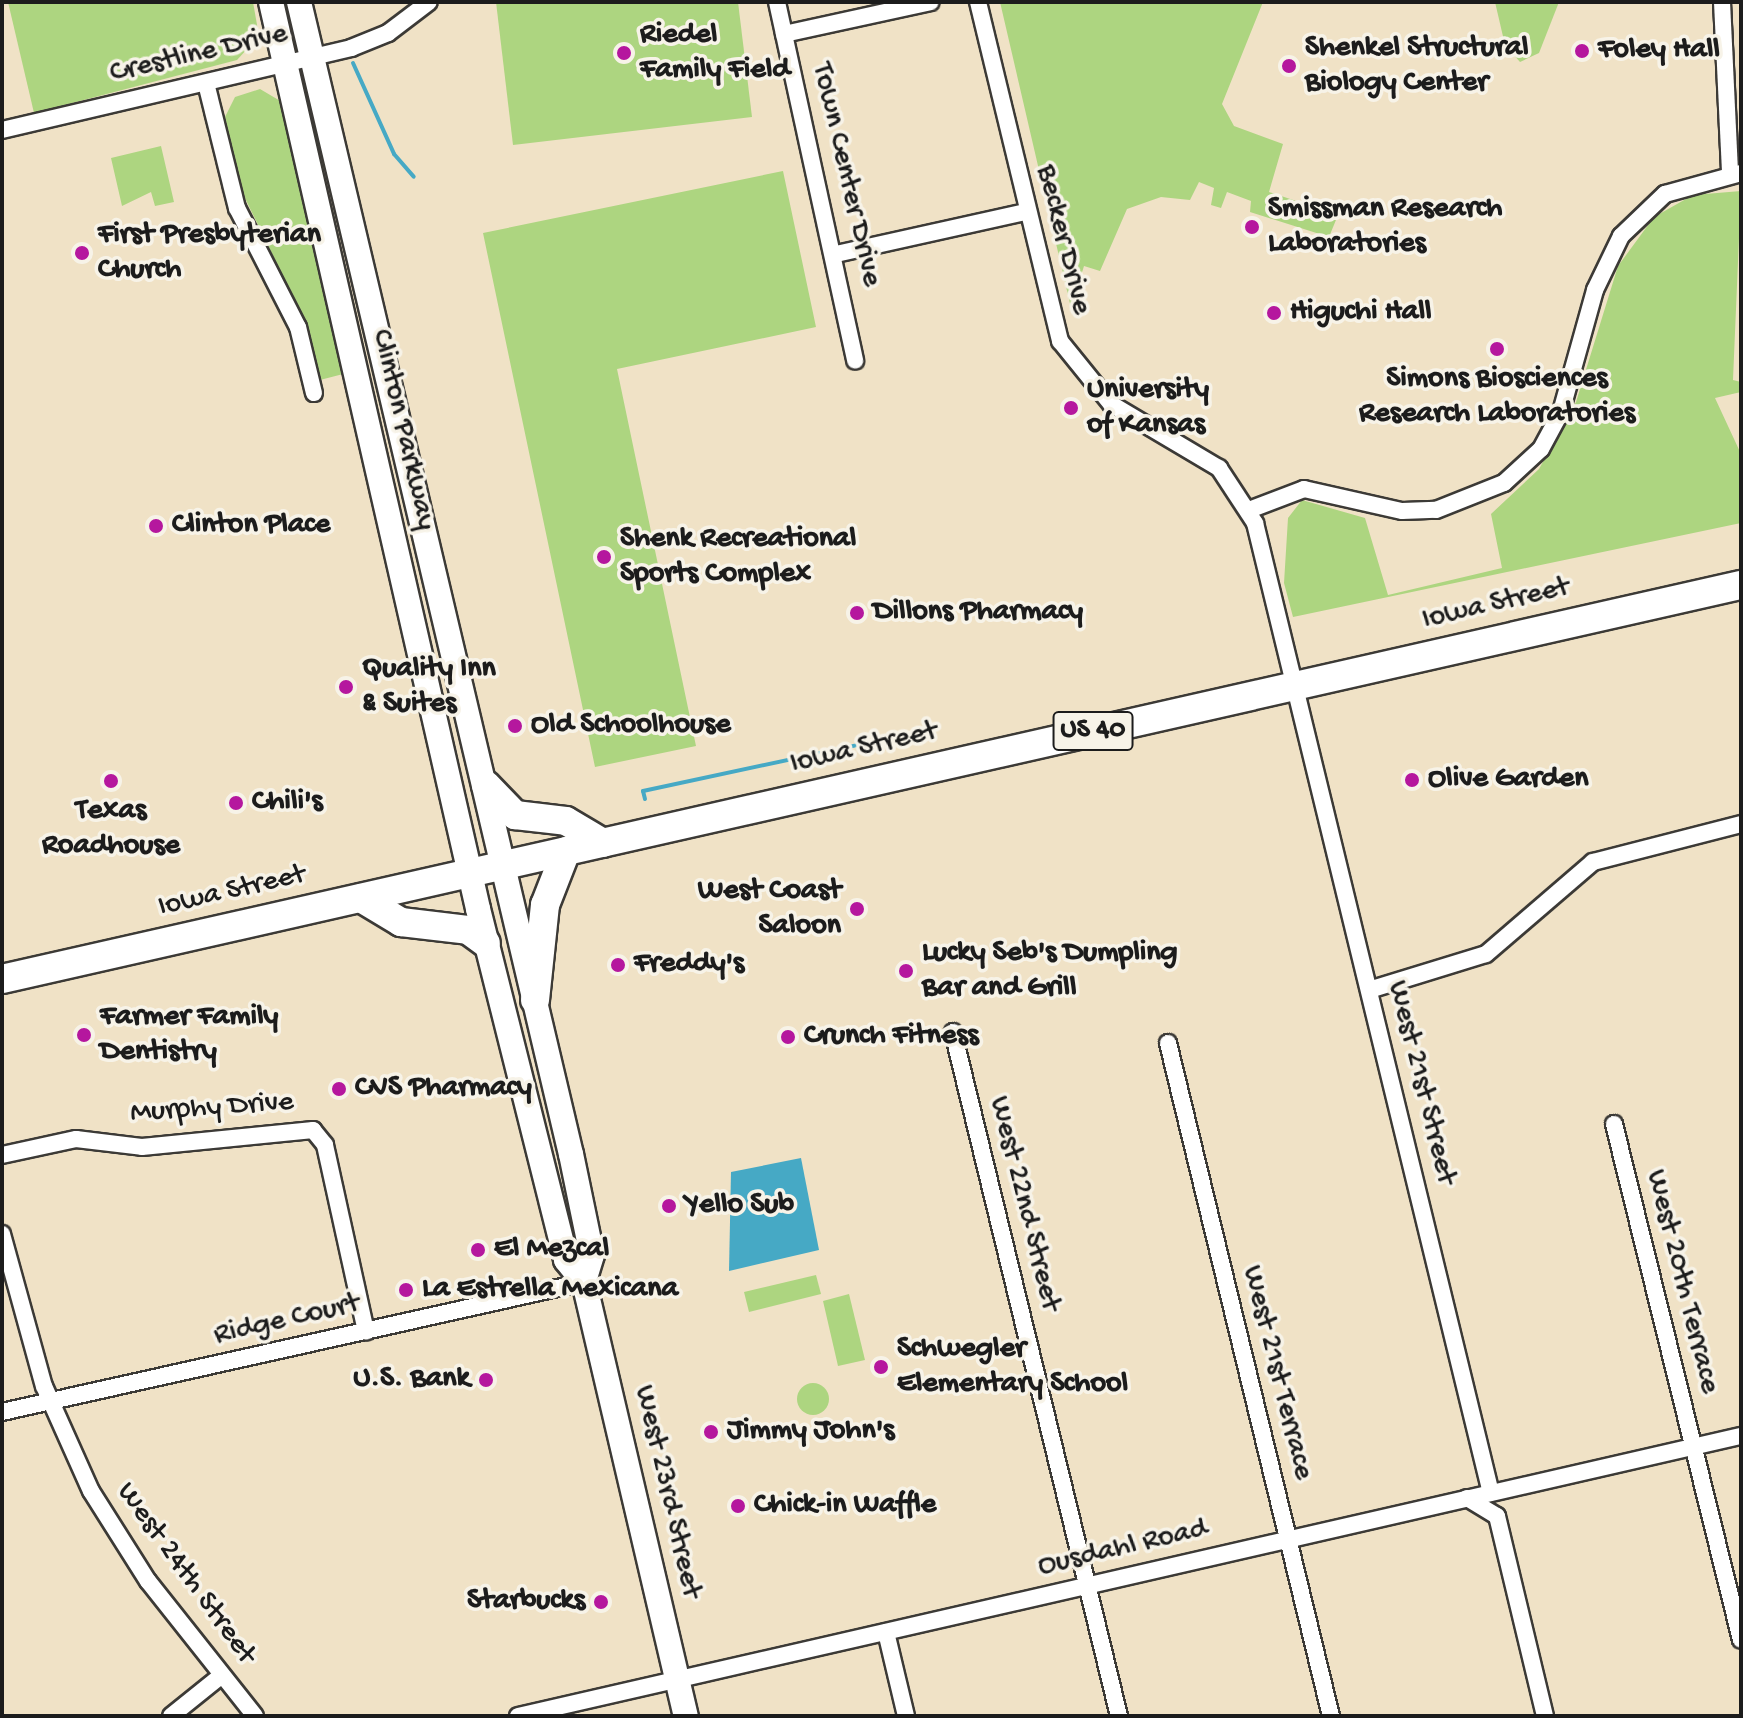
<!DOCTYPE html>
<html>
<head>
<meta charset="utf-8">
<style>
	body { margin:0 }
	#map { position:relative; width:1743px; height:1718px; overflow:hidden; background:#f0e2c6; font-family:"Gochi Hand",sans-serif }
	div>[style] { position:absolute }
	.green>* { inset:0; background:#add580 }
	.round { border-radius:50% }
	.water>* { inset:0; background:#46a9c5 }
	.stream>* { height:4px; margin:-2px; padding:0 2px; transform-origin:2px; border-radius:2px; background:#46a9c5 }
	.roads { filter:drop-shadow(2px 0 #3c3a36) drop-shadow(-2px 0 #3c3a36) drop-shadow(0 2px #3c3a36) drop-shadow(0 -2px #3c3a36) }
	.street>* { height:16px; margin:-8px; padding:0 8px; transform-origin:8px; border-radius:8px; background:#fff }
	.primary>* { height:24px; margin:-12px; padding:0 12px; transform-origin:12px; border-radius:12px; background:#fff }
	.highway>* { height:28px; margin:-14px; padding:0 14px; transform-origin:14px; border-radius:14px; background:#fff }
	.dots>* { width:22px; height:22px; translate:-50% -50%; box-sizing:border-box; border:4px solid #f7f3e8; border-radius:50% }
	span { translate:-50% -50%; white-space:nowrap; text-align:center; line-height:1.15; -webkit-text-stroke:7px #f7f3e8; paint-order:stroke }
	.shield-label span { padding:2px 6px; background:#f7f3e8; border:2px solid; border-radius:6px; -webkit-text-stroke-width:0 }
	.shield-label { font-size:28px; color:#1c1c1c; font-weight:700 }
	.poi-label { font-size:30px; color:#1c1c1c; font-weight:700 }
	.left { translate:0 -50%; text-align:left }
	.right { translate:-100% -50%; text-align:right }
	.street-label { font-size:30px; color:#1c1c1c }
	.frame { position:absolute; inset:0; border:4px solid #1c1c1c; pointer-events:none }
</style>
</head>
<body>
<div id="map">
	<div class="green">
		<i style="clip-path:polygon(8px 2px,253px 2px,259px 36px,237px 60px,34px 113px)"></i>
		<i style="clip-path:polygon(496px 2px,738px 2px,752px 117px,513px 145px)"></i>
		<i style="clip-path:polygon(1000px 2px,1263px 2px,1222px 104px,1234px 126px,1283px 144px,1269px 192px,1338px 215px,1329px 237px,1250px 212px,1251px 201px,1227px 192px,1221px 208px,1211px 205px,1214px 188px,1199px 182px,1190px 200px,1161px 197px,1127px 209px,1100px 271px,1084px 266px,1071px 308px)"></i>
		<i style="clip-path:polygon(1495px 2px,1559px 2px,1539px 53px,1520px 62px,1505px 45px)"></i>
		<i style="clip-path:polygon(260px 89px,282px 102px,347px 373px,320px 380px,299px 309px,240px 188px,225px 117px,235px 97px)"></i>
		<i style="clip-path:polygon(161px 146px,174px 202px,155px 206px,151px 192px,122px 206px,111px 158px)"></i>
		<i style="clip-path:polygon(783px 171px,816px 327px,617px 369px,696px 746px,595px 767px,483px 233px)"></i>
		<i style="clip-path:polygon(1741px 191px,1733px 380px,1741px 382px,1741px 392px,1715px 398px,1741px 454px,1741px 523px,1293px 617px,1284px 583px,1288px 518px,1302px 500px,1365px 518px,1388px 595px,1502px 568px,1491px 514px,1539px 469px,1576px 402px,1618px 266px,1654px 217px,1693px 195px)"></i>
		<i style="clip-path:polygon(816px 1275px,821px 1294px,749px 1312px,744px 1292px)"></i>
		<i style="clip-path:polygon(849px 1294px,865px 1360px,838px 1366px,823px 1301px)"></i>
		<i class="round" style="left:797px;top:1383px;width:32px;height:32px"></i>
	</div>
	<div class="water">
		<i style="clip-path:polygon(801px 1158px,819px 1250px,729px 1271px,731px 1172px)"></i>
	</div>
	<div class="stream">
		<i style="left:353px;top:63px;width:100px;rotate:65.7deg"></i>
		<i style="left:394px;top:154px;width:30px;rotate:49deg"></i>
		<i style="left:645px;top:799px;width:8px;rotate:-104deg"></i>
		<i style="left:643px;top:791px;width:220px;rotate:-12.1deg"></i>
	</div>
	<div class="roads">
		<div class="street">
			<i style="left:777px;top:2px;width:367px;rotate:77.7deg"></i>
			<i style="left:978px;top:2px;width:349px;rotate:76.4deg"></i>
			<i style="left:1060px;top:341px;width:81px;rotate:51deg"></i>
			<i style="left:1111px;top:404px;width:126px;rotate:30.7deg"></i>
			<i style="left:1219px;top:468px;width:66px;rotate:56.8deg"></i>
			<i style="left:1255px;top:523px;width:998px;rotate:76.33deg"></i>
			<i style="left:1722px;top:2px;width:171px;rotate:87.3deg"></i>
			<i style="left:784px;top:34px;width:150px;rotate:-12.3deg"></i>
			<i style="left:206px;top:83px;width:129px;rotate:76.1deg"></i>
			<i style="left:237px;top:208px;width:134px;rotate:62.9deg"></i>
			<i style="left:298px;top:327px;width:68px;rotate:76.4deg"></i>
			<i style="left:2px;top:130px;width:359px;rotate:-13.2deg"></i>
			<i style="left:351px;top:48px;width:40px;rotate:-22deg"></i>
			<i style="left:388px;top:33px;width:51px;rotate:-37.1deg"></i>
			<i style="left:836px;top:254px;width:194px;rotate:-12.5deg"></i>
			<i style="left:1249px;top:510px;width:59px;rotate:-20.9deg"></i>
			<i style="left:1304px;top:489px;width:100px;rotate:12.7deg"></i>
			<i style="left:1402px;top:511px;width:34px;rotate:-2deg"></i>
			<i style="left:1436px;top:510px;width:73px;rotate:-21.7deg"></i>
			<i style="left:1504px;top:483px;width:50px;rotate:-42.6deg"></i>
			<i style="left:1541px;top:449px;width:42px;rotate:-61.6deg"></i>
			<i style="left:1561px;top:412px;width:127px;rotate:-74.4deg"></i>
			<i style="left:1595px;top:290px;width:60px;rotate:-64.3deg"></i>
			<i style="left:1621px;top:236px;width:61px;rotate:-43.7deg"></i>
			<i style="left:1665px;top:194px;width:79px;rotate:-15.4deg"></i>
			<i style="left:1369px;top:990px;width:122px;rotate:-17.1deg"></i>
			<i style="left:1486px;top:954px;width:141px;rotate:-40.7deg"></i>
			<i style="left:1593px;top:862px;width:153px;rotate:-14.4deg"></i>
			<i style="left:953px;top:1032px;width:704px;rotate:76.36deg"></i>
			<i style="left:1168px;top:1043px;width:692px;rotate:76.39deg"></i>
			<i style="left:1614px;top:1124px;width:531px;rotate:76.17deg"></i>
			<i style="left:2px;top:1155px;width:76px;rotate:-12.2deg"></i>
			<i style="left:76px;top:1139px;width:66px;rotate:6.9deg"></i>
			<i style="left:142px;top:1147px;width:172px;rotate:-5.7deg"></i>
			<i style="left:313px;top:1130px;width:19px;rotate:51deg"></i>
			<i style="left:325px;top:1145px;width:191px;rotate:77.6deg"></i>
			<i style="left:2px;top:1234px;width:158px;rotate:74.6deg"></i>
			<i style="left:44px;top:1386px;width:115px;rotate:65.9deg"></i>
			<i style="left:91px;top:1491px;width:107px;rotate:57.7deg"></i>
			<i style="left:148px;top:1581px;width:172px;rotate:51.6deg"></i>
			<i style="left:2px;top:1412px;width:596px;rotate:-12.59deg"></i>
			<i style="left:1467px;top:1498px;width:35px;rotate:31deg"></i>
			<i style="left:1497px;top:1516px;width:206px;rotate:76.5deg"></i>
			<i style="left:886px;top:1632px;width:86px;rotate:76.6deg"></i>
			<i style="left:171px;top:1716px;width:65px;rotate:-38.8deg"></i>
			<i style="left:518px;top:1716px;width:1255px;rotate:-12.9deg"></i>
		</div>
		<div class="primary">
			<i style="left:271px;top:2px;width:930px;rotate:77.14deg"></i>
			<i style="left:478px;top:909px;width:362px;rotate:75.9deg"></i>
			<i style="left:566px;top:1260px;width:28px;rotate:51deg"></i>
			<i style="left:584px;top:1282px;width:446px;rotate:76.8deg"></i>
			<i style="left:299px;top:2px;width:1184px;rotate:76.72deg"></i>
			<i style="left:571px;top:1154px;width:103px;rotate:78.3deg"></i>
			<i style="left:592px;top:1255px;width:28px;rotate:107deg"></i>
		</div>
		<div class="highway">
			<i style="left:486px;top:785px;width:42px;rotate:46deg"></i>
			<i style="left:515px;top:815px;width:51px;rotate:6.7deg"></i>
			<i style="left:566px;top:821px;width:43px;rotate:30.7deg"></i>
			<i style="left:361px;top:898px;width:47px;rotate:31deg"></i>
			<i style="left:401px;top:922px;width:67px;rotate:6.8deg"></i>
			<i style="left:468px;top:930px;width:22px;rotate:36deg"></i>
			<i style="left:2px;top:979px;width:1783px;rotate:-12.77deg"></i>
			<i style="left:535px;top:1000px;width:96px;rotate:-84deg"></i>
			<i style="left:545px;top:905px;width:58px;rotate:-68.7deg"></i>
		</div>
	</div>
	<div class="dots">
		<i style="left:1582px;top:51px;background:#b5179e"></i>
		<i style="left:624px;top:53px;background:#b5179e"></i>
		<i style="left:1289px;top:66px;background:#b5179e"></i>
		<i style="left:1252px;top:227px;background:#b5179e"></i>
		<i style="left:82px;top:253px;background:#b5179e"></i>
		<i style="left:1274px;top:313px;background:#b5179e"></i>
		<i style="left:1497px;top:349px;background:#b5179e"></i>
		<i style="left:1071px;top:408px;background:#b5179e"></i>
		<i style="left:156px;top:526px;background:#b5179e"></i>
		<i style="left:604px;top:557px;background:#b5179e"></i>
		<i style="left:857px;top:613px;background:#b5179e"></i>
		<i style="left:346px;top:687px;background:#b5179e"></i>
		<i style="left:515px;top:726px;background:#b5179e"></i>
		<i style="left:1412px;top:780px;background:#b5179e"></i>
		<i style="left:111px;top:781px;background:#b5179e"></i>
		<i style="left:236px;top:803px;background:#b5179e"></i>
		<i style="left:857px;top:909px;background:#b5179e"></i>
		<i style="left:618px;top:965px;background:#b5179e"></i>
		<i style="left:906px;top:971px;background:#b5179e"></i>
		<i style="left:84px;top:1035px;background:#b5179e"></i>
		<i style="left:788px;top:1037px;background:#b5179e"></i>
		<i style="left:339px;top:1089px;background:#b5179e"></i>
		<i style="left:669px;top:1206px;background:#b5179e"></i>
		<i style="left:478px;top:1250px;background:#b5179e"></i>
		<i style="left:406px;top:1290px;background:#b5179e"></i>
		<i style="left:881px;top:1367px;background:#b5179e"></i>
		<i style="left:486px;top:1380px;background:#b5179e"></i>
		<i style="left:711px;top:1432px;background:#b5179e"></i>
		<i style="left:738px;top:1506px;background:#b5179e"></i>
		<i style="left:601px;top:1602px;background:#b5179e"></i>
	</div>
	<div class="shield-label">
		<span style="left:1093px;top:731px">US 40</span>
	</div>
	<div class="poi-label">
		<span class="left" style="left:640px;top:53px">Riedel<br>Family Field</span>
		<span class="left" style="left:1305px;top:66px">Shenkel Structural<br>Biology Center</span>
		<span class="left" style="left:1598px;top:51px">Foley Hall</span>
		<span class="left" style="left:1268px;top:227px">Smissman Research<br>Laboratories</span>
		<span class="left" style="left:98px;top:253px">First Presbyterian<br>Church</span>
		<span class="left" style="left:1290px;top:313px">Higuchi Hall</span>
		<span style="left:1497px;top:397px">Simons Biosciences<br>Research Laboratories</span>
		<span class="left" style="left:1087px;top:408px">University<br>of Kansas</span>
		<span class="left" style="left:172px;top:526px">Clinton Place</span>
		<span class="left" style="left:620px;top:557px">Shenk Recreational<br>Sports Complex</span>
		<span class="left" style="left:873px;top:613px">Dillons Pharmacy</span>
		<span class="left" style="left:362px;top:687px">Quality Inn<br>&amp; Suites</span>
		<span class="left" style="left:531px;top:726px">Old Schoolhouse</span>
		<span class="left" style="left:1428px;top:780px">Olive Garden</span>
		<span class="left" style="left:252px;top:803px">Chili's</span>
		<span style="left:111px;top:829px">Texas<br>Roadhouse</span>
		<span class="right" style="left:841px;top:909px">West Coast<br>Saloon</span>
		<span class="left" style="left:922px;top:971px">Lucky Seb's Dumpling<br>Bar and Grill</span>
		<span class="left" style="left:634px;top:965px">Freddy's</span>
		<span class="left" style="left:100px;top:1035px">Farmer Family<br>Dentistry</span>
		<span class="left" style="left:804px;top:1037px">Crunch Fitness</span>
		<span class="left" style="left:355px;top:1089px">CVS Pharmacy</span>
		<span class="left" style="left:685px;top:1206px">Yello Sub</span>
		<span class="left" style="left:494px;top:1250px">El Mezcal</span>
		<span class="left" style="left:422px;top:1290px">La Estrella Mexicana</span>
		<span class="left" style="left:897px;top:1367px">Schwegler<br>Elementary School</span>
		<span class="right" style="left:470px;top:1380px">U.S. Bank</span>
		<span class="left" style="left:727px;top:1432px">Jimmy John's</span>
		<span class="left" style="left:754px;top:1506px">Chick-in Waffle</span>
		<span class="right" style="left:585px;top:1602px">Starbucks</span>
	</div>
	<div class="street-label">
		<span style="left:199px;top:55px;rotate:-13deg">Crestline Drive</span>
		<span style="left:845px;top:175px;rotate:77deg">Town Center Drive</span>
		<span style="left:1062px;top:240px;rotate:76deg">Becker Drive</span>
		<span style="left:402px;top:430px;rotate:77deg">Clinton Parkway</span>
		<span style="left:1496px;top:605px;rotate:-13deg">Iowa Street</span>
		<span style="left:864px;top:749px;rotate:-13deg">Iowa Street</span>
		<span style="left:232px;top:892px;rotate:-13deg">Iowa Street</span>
		<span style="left:1420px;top:1083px;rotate:76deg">West 21st Street</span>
		<span style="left:212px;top:1109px;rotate:-4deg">Murphy Drive</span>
		<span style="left:1023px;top:1204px;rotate:76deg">West 22nd Street</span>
		<span style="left:1681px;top:1282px;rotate:76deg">West 20th Terrace</span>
		<span style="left:287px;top:1321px;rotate:-13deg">Ridge Court</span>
		<span style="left:1276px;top:1373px;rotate:76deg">West 21st Terrace</span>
		<span style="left:666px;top:1492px;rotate:77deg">West 23rd Street</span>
		<span style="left:1123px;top:1549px;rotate:-13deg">Ousdahl Road</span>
		<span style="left:185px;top:1574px;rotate:54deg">West 24th Street</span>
	</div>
	<div class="frame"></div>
</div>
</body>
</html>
